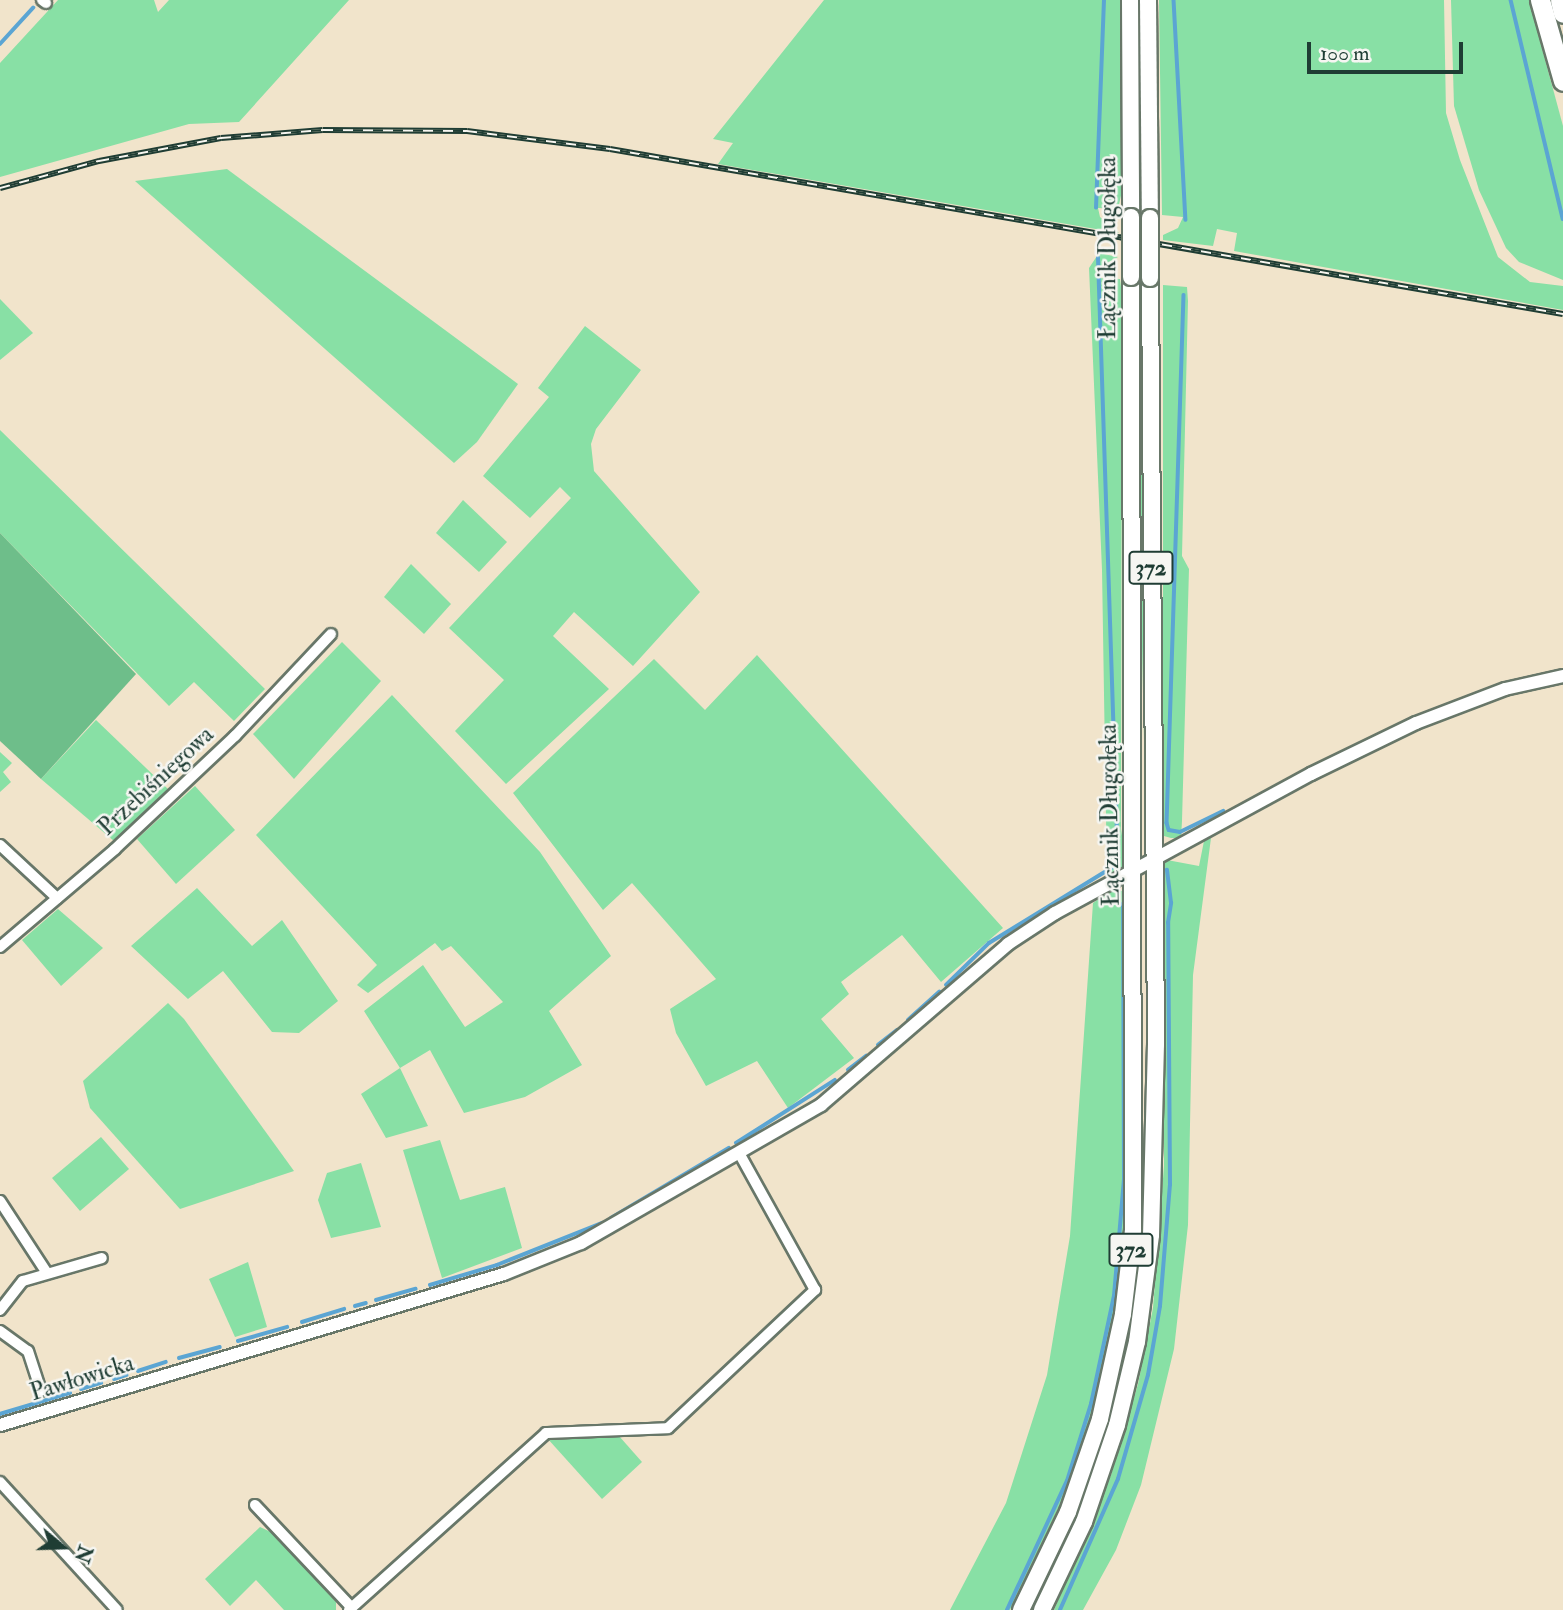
<!DOCTYPE html>
<html>
<head>
<meta charset="utf-8">
<style>
	body { margin:0 }
	#map { position:relative; width:1563px; height:1610px; overflow:hidden; background:#f1e4cb; font-family:"IM FELL Double Pica",serif }
	div>[style] { position:absolute }
	.green>* { inset:0; background:#88e0a5 }
	.forest>* { inset:0; background:#6ebe8a }
	.stream>* { height:3.5px; margin:-1.75px; padding:0 1.75px; transform-origin:1.75px; border-radius:1.75px; background:#5ba5d3 }
	.roads { filter:drop-shadow(2px 0 #687769) drop-shadow(-2px 0 #687769) drop-shadow(0 2px #687769) drop-shadow(0 -2px #687769) }
	.minor>* { height:10px; margin:-5px; padding:0 5px; transform-origin:5px; border-radius:5px; background:#fff }
	.tertiary>* { height:12px; margin:-6px; padding:0 6px; transform-origin:6px; border-radius:6px; background:#fff }
	.primary>* { height:16px; margin:-8px; padding:0 8px; transform-origin:8px; border-radius:8px; background:#fff }
	.motorway>* { height:19px; margin:-9.5px; padding:0 9.5px; transform-origin:9.5px; border-radius:9.5px; background:#fff }
	.rail>* { height:6px; margin-top:-3px; transform-origin:0; background:repeating-linear-gradient(90deg,#f6f6f2 0 10px,#1f3d34 0 20px); box-sizing:border-box; border-block:2px solid #1f3d34 }
	.bridges { filter:drop-shadow(2px 0 #687769) drop-shadow(-2px 0 #687769) drop-shadow(0 2px #687769) drop-shadow(0 -2px #687769) }
	.primary-bridge>* { height:16px; margin:-8px; padding:0 8px; transform-origin:8px; border-radius:8px; background:#fff }
	span { translate:-50% -50%; white-space:nowrap; text-align:center; line-height:1.15; -webkit-text-stroke:5px #f6f6f2; paint-order:stroke }
	.shield-label span { padding:2px 5px; background:#f6f6f2; border:2px solid; border-radius:5px; -webkit-text-stroke-width:0 }
	.shield-label { font-size:23px; color:#1f3d34; font-weight:700 }
	.street-label { font-size:24px; color:#1f3d34 }
	.north { position:absolute; left:28px; top:1512px; width:70px; height:70px; -webkit-text-stroke:5px #f6f6f2; paint-order:stroke; rotate:109deg; font-size:19px; font-weight:700; line-height:28px; text-align:center; color:#1f3d34 }
	.north::after { content:''; display:block; margin:auto; width:24px; height:32px; background:#1f3d34; clip-path:polygon(50% 0,100% 100%,50% 72%,0 100%) }
	.scale { position:absolute; left:1307px; top:42px; width:156px; height:32px; box-sizing:border-box; border:4px solid #1f3d34; border-top:0; padding-left:9px; font-size:21px; line-height:24px; white-space:nowrap; color:#1f3d34; -webkit-text-stroke:5px #f6f6f2; paint-order:stroke }
</style>
</head>
<body>
<div id="map">
	<div class="green">
		<i style="clip-path:polygon(58px 0,154px 0,158px 12px,169px 0,349px 0,239px 122px,189px 124px,0 177px,0 63px)"></i>
		<i style="clip-path:polygon(824px 0,1120px 0,1122px 191px,1118px 209px,1098px 208px,1100px 217px,1119px 233px,718px 164px,733px 143px,713px 139px)"></i>
		<i style="clip-path:polygon(1136px 0,1143px 0,1144px 218px,1137px 217px)"></i>
		<i style="clip-path:polygon(1159px 0,1444px 0,1446px 113px,1460px 160px,1498px 257px,1530px 282px,1563px 286px,1563px 310px,1234px 251px,1237px 233px,1217px 229px,1213px 246px,1163px 240px,1163px 235px,1178px 228px,1183px 217px,1162px 215px)"></i>
		<i style="clip-path:polygon(1451px 0,1529px 0,1563px 126px,1563px 280px,1519px 262px,1506px 248px,1479px 190px,1454px 106px)"></i>
		<i style="clip-path:polygon(227px 169px,518px 384px,477px 442px,454px 463px,135px 181px)"></i>
		<i style="clip-path:polygon(1099px 253px,1118px 257px,1104px 265px,1098px 278px,1120px 279px,1122px 295px,1121px 829px,1125px 855px,1122px 868px,1107px 879px,1102px 570px,1089px 268px)"></i>
		<i style="clip-path:polygon(1138px 277px,1144px 277px,1146px 833px,1140px 554px)"></i>
		<i style="clip-path:polygon(1163px 285px,1187px 287px,1188px 301px,1182px 556px,1189px 569px,1182px 821px,1181px 838px,1171px 838px,1164px 836px,1163px 829px)"></i>
		<i style="clip-path:polygon(0 299px,33px 333px,0 360px)"></i>
		<i style="clip-path:polygon(585px 326px,641px 370px,596px 429px,591px 444px,594px 471px,700px 592px,633px 666px,574px 612px,553px 636px,609px 689px,506px 784px,455px 731px,504px 680px,449px 628px,571px 498px,560px 487px,530px 518px,483px 476px,549px 397px,538px 388px)"></i>
		<i style="clip-path:polygon(0 430px,265px 689px,234px 721px,194px 682px,169px 706px,0 533px)"></i>
		<i style="clip-path:polygon(463px 500px,507px 542px,479px 572px,436px 533px)"></i>
		<i style="clip-path:polygon(411px 564px,451px 604px,424px 634px,384px 597px)"></i>
		<i style="clip-path:polygon(342px 642px,381px 681px,294px 779px,253px 734px)"></i>
		<i style="clip-path:polygon(757px 655px,1003px 928px,941px 982px,902px 935px,841px 982px,849px 994px,821px 1019px,854px 1058px,788px 1108px,757px 1061px,706px 1086px,676px 1033px,670px 1009px,716px 979px,632px 883px,603px 910px,513px 793px,654px 659px,705px 710px)"></i>
		<i style="clip-path:polygon(392px 695px,540px 852px,611px 956px,549px 1011px,582px 1065px,525px 1097px,464px 1113px,430px 1050px,400px 1068px,428px 1126px,386px 1138px,361px 1094px,400px 1068px,364px 1011px,423px 965px,465px 1027px,503px 1002px,451px 946px,442px 951px,435px 943px,368px 993px,357px 985px,377px 965px,256px 835px)"></i>
		<i style="clip-path:polygon(96px 720px,170px 791px,114px 841px,41px 779px)"></i>
		<i style="clip-path:polygon(0 752px,12px 763px,3px 772px,11px 782px,0 792px)"></i>
		<i style="clip-path:polygon(195px 786px,235px 830px,176px 884px,137px 839px)"></i>
		<i style="clip-path:polygon(1211px 838px,1193px 975px,1188px 1225px,1174px 1349px,1141px 1485px,1116px 1550px,1083px 1610px,1054px 1610px,1111px 1475px,1138px 1384px,1153px 1308px,1164px 1166px,1164px 865px,1167px 860px,1199px 866px,1204px 841px)"></i>
		<i style="clip-path:polygon(197px 888px,252px 946px,282px 920px,338px 1001px,299px 1033px,272px 1032px,223px 971px,188px 999px,131px 946px)"></i>
		<i style="clip-path:polygon(1113px 889px,1122px 891px,1127px 901px,1127px 1132px,1121px 1276px,1099px 1393px,1066px 1492px,1010px 1610px,950px 1610px,1006px 1503px,1047px 1375px,1070px 1236px,1093px 903px)"></i>
		<i style="clip-path:polygon(58px 909px,103px 948px,61px 986px,22px 940px)"></i>
		<i style="clip-path:polygon(168px 1003px,184px 1019px,294px 1171px,180px 1209px,90px 1108px,83px 1081px)"></i>
		<i style="clip-path:polygon(101px 1137px,129px 1169px,80px 1211px,52px 1178px)"></i>
		<i style="clip-path:polygon(440px 1140px,460px 1200px,505px 1187px,522px 1248px,442px 1278px,403px 1150px)"></i>
		<i style="clip-path:polygon(361px 1163px,381px 1227px,331px 1238px,318px 1200px,327px 1173px)"></i>
		<i style="clip-path:polygon(248px 1262px,267px 1327px,235px 1337px,209px 1279px)"></i>
		<i style="clip-path:polygon(619px 1436px,642px 1462px,602px 1499px,547px 1438px)"></i>
		<i style="clip-path:polygon(260px 1527px,275px 1534px,336px 1602px,336px 1610px,284px 1610px,256px 1580px,230px 1606px,205px 1579px)"></i>
	</div>
	<div class="forest">
		<i style="clip-path:polygon(0 533px,136px 674px,41px 779px,0 741px)"></i>
	</div>
	<div class="stream">
		<i style="left:1174px;top:0;width:220px;rotate:86.9deg"></i>
		<i style="left:1511px;top:0;width:225px;rotate:76.6deg"></i>
		<i style="left:0;top:44px;width:49px;rotate:-47.5deg"></i>
		<i style="left:1096px;top:208px;width:208px;rotate:-87.8deg"></i>
		<i style="left:1184px;top:295px;width:528px;rotate:91.84deg"></i>
		<i style="left:1167px;top:823px;width:7px;rotate:74deg"></i>
		<i style="left:1169px;top:830px;width:11px;rotate:10deg"></i>
		<i style="left:1180px;top:832px;width:48px;rotate:-26deg"></i>
		<i style="left:946px;top:985px;width:60px;rotate:-44.3deg"></i>
		<i style="left:989px;top:943px;width:151px;rotate:-31.5deg"></i>
		<i style="left:1118px;top:864px;width:606px;rotate:-91.89deg"></i>
		<i style="left:908px;top:1020px;width:42px;rotate:-42.1deg"></i>
		<i style="left:878px;top:1045px;width:24px;rotate:-38deg"></i>
		<i style="left:848px;top:1070px;width:23px;rotate:-38deg"></i>
		<i style="left:736px;top:1143px;width:117px;rotate:-32.5deg"></i>
		<i style="left:611px;top:1218px;width:137px;rotate:-30.7deg"></i>
		<i style="left:430px;top:1285px;width:70px;rotate:-16.6deg"></i>
		<i style="left:497px;top:1265px;width:113px;rotate:-21.8deg"></i>
		<i style="left:376px;top:1300px;width:41px;rotate:-15.8deg"></i>
		<i style="left:355px;top:1306px;width:11px;rotate:-15deg"></i>
		<i style="left:302px;top:1322px;width:44px;rotate:-17.2deg"></i>
		<i style="left:238px;top:1341px;width:51px;rotate:-15.9deg"></i>
		<i style="left:179px;top:1358px;width:42px;rotate:-15deg"></i>
		<i style="left:138px;top:1371px;width:29px;rotate:-18deg"></i>
		<i style="left:114px;top:1379px;width:13px;rotate:-18deg"></i>
		<i style="left:81px;top:1389px;width:21px;rotate:-17deg"></i>
		<i style="left:0;top:1414px;width:73px;rotate:-16.7deg"></i>
		<i style="left:1007px;top:1610px;width:142px;rotate:-65.1deg"></i>
		<i style="left:1067px;top:1481px;width:81px;rotate:-72.7deg"></i>
		<i style="left:1091px;top:1404px;width:110px;rotate:-78deg"></i>
		<i style="left:1114px;top:1296px;width:117px;rotate:-85.1deg"></i>
		<i style="left:1124px;top:1179px;width:275px;rotate:-90.2deg"></i>
		<i style="left:1060px;top:1610px;width:143px;rotate:-66.1deg"></i>
		<i style="left:1118px;top:1479px;width:108px;rotate:-73.9deg"></i>
		<i style="left:1148px;top:1375px;width:70px;rotate:-80.1deg"></i>
		<i style="left:1160px;top:1306px;width:121px;rotate:-85.3deg"></i>
		<i style="left:1170px;top:1185px;width:262px;rotate:-90.4deg"></i>
		<i style="left:1168px;top:923px;width:20px;rotate:-81deg"></i>
		<i style="left:1171px;top:903px;width:33px;rotate:-97deg"></i>
	</div>
	<div class="roads">
		<div class="minor">
			<i style="left:42px;top:0;width:5px;rotate:37deg"></i>
			<i style="left:0;top:845px;width:78px;rotate:42.9deg"></i>
			<i style="left:0;top:947px;width:151px;rotate:-40.4deg"></i>
			<i style="left:115px;top:849px;width:165px;rotate:-43.3deg"></i>
			<i style="left:235px;top:736px;width:140px;rotate:-46.7deg"></i>
			<i style="left:0;top:1201px;width:86px;rotate:56.9deg"></i>
			<i style="left:0;top:1310px;width:37px;rotate:-52deg"></i>
			<i style="left:23px;top:1281px;width:82px;rotate:-16.2deg"></i>
			<i style="left:0;top:1331px;width:34px;rotate:36deg"></i>
			<i style="left:28px;top:1351px;width:42px;rotate:72deg"></i>
			<i style="left:0;top:1482px;width:173px;rotate:47.6deg"></i>
			<i style="left:255px;top:1505px;width:141px;rotate:46.7deg"></i>
			<i style="left:349px;top:1610px;width:265px;rotate:-41.9deg"></i>
			<i style="left:546px;top:1433px;width:122px;rotate:-2.3deg"></i>
			<i style="left:668px;top:1428px;width:202px;rotate:-43.2deg"></i>
			<i style="left:815px;top:1290px;width:157px;rotate:-119deg"></i>
		</div>
		<div class="tertiary">
			<i style="left:0;top:1425px;width:526px;rotate:-16.68deg"></i>
			<i style="left:504px;top:1274px;width:83px;rotate:-21.9deg"></i>
			<i style="left:581px;top:1243px;width:277px;rotate:-29.9deg"></i>
			<i style="left:821px;top:1105px;width:247px;rotate:-40.7deg"></i>
			<i style="left:1008px;top:944px;width:56px;rotate:-33.4deg"></i>
			<i style="left:1055px;top:913px;width:291px;rotate:-28.5deg"></i>
			<i style="left:1311px;top:774px;width:117px;rotate:-25.9deg"></i>
			<i style="left:1416px;top:723px;width:95px;rotate:-20.9deg"></i>
			<i style="left:1505px;top:689px;width:59px;rotate:-12.6deg"></i>
		</div>
		<div class="primary">
			<i style="left:1130px;top:0;width:217px;rotate:89.7deg"></i>
			<i style="left:1148px;top:0;width:218px;rotate:89.5deg"></i>
			<i style="left:1021px;top:1610px;width:109px;rotate:-64.4deg"></i>
			<i style="left:1068px;top:1512px;width:98px;rotate:-71deg"></i>
			<i style="left:1100px;top:1419px;width:107px;rotate:-77.6deg"></i>
			<i style="left:1123px;top:1314px;width:85px;rotate:-83.2deg"></i>
			<i style="left:1133px;top:1230px;width:953px;rotate:-90.12deg"></i>
			<i style="left:1042px;top:1610px;width:98px;rotate:-64.5deg"></i>
			<i style="left:1084px;top:1522px;width:102px;rotate:-71.2deg"></i>
			<i style="left:1117px;top:1425px;width:85px;rotate:-76.5deg"></i>
			<i style="left:1137px;top:1342px;width:108px;rotate:-82.5deg"></i>
			<i style="left:1151px;top:1235px;width:191px;rotate:-88.5deg"></i>
			<i style="left:1156px;top:1044px;width:766px;rotate:-90.45deg"></i>
		</div>
		<div class="motorway">
			<i style="left:1540px;top:0;width:84px;rotate:74.1deg"></i>
			<i style="left:1560px;top:0;width:13px;rotate:77deg"></i>
		</div>
	</div>
	<div class="rail">
		<i style="left:0;top:188px;width:103px;rotate:-15.3deg"></i>
		<i style="left:99px;top:161px;width:124px;rotate:-10.7deg"></i>
		<i style="left:221px;top:138px;width:102px;rotate:-4.5deg"></i>
		<i style="left:323px;top:130px;width:144px;rotate:0.4deg"></i>
		<i style="left:467px;top:131px;width:144px;rotate:7.2deg"></i>
		<i style="left:610px;top:149px;width:967px;rotate:9.82deg"></i>
	</div>
	<div class="bridges">
		<div class="primary-bridge">
			<i style="left:1131px;top:217px;width:60px;rotate:90deg"></i>
			<i style="left:1150px;top:218px;width:60px;rotate:90deg"></i>
		</div>
	</div>
	<div class="shield-label">
		<span style="left:1151px;top:568px">372</span>
		<span style="left:1131px;top:1250px">372</span>
	</div>
	<div class="street-label">
		<span style="left:1108px;top:248px;rotate:-90deg">Łącznik Długołęka</span>
		<span style="left:156px;top:781px;rotate:-43deg">Przebiśniegowa</span>
		<span style="left:1110px;top:815px;rotate:-91deg">Łącznik Długołęka</span>
		<span style="left:82px;top:1378px;rotate:-17deg">Pawłowicka</span>
	</div>
	<div class="north">N</div>
	<div class="scale">100 m</div>
</div>
</body>
</html>
